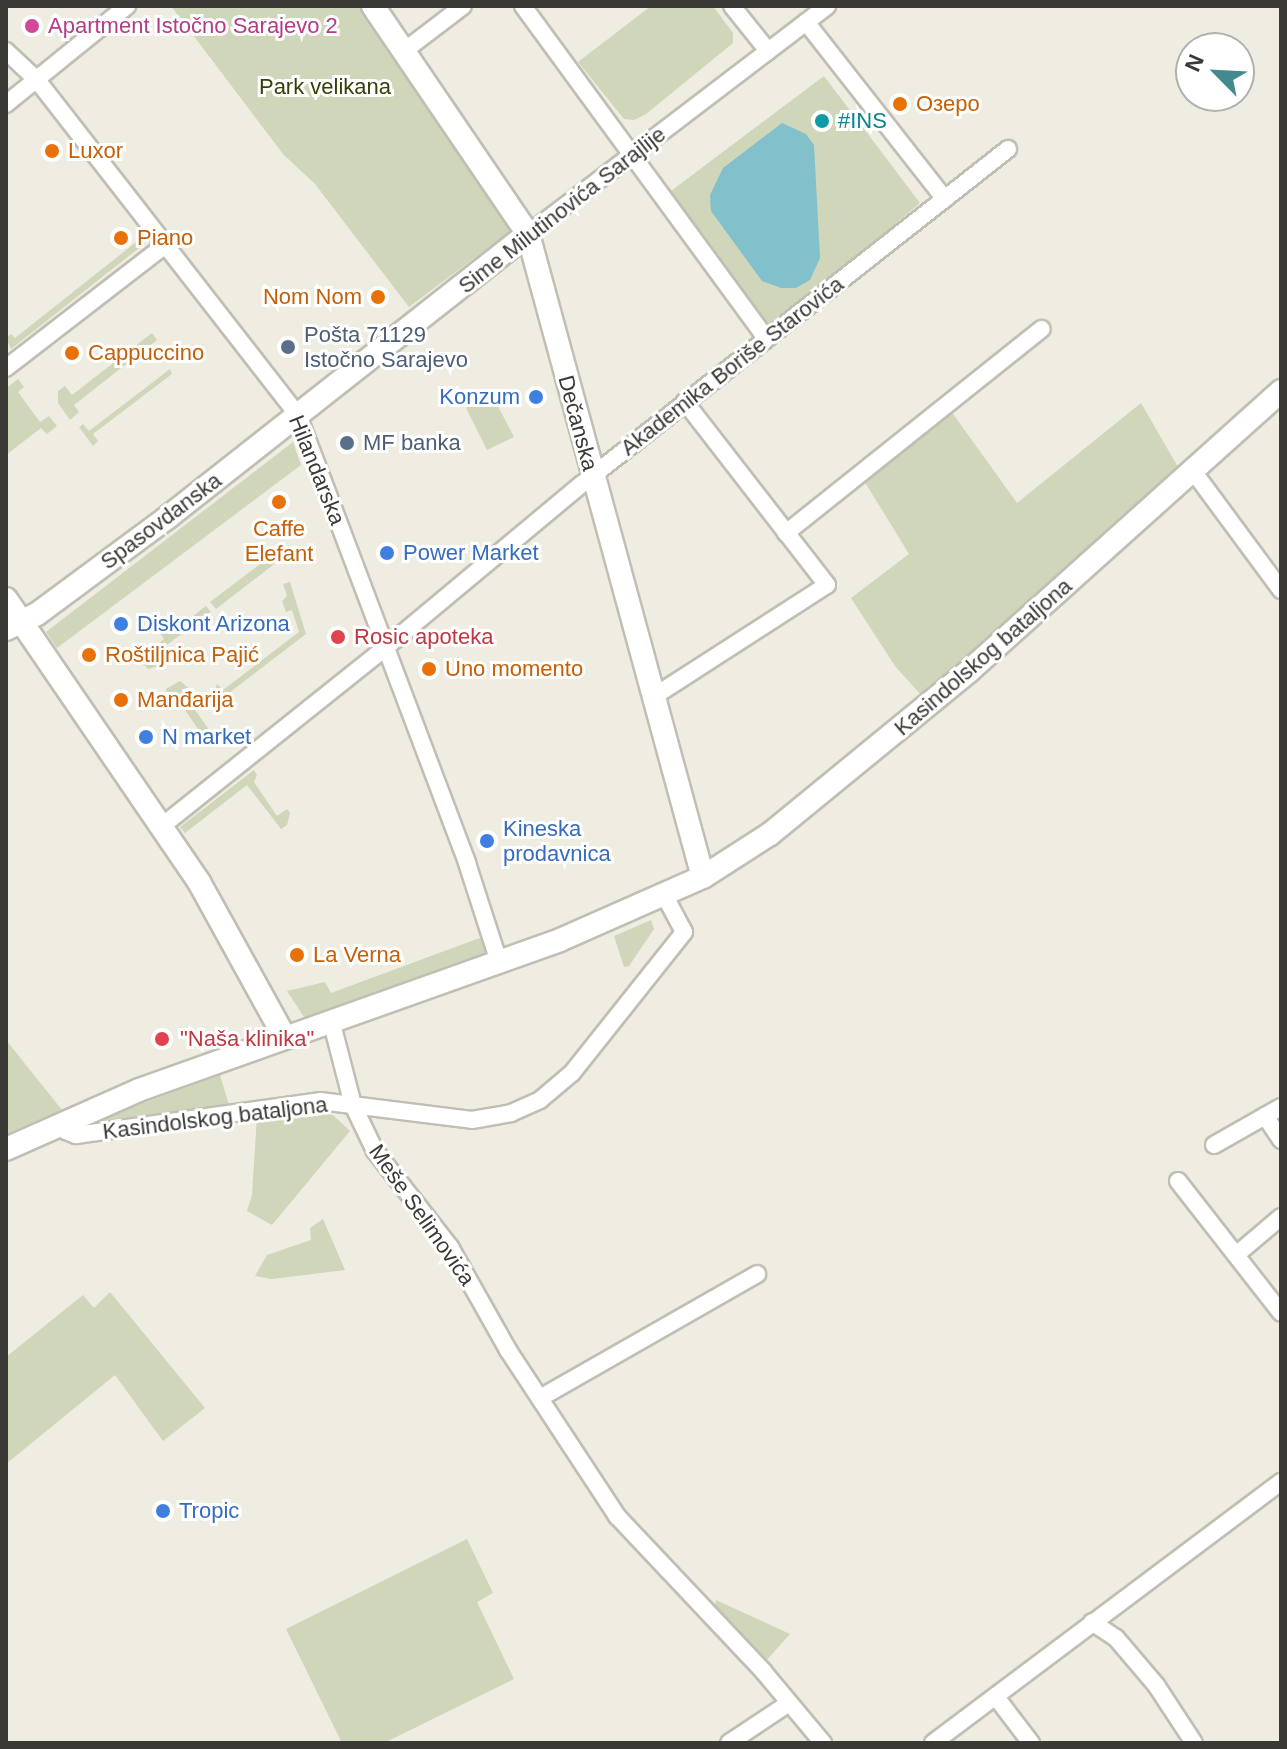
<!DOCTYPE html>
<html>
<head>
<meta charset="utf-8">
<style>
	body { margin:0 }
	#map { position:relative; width:1287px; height:1749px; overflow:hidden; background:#efece1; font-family:Helvetica,sans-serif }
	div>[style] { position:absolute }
	.green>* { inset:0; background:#d0d6b9 }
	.water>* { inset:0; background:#82c0cc }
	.roads { filter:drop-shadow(2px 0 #c1beb4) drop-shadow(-2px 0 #c1beb4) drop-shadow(0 2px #c1beb4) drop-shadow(0 -2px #c1beb4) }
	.street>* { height:16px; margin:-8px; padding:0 8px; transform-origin:8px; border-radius:8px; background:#fff }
	.secondary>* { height:22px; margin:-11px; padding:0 11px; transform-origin:11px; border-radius:11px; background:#fff }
	.dots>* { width:22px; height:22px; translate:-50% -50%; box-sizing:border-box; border:4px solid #fff; border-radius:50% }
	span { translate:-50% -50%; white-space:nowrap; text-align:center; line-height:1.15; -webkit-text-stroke:6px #fff; paint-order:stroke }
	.hotel-label { font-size:22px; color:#b23c85 }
	.left { translate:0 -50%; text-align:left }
	.park-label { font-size:22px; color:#384006 }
	.food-label { font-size:22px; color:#c56008 }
	.right { translate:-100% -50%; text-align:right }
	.culture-label { font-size:22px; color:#0d838f }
	.street-label { font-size:22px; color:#3a3935 }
	.service-label { font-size:22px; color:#4e5e75 }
	.shop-label { font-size:22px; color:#366cbe }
	.health-label { font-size:22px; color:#be3a42 }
	.frame { position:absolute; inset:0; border:8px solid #3a3935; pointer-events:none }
	.north { position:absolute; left:1175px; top:32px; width:80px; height:80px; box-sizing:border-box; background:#fff; border:2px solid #b0b0ae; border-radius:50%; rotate:294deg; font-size:22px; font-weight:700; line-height:32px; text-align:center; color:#3a3935 }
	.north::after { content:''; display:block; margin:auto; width:28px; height:36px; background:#428a8e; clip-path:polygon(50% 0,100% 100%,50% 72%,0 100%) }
</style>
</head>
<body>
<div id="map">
	<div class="green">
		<i style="clip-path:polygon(171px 6px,359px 6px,500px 202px,509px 232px,409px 307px,315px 184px,283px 154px)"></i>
		<i style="clip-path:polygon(651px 6px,713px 6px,733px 33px,733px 43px,646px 114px,634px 120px,624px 119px,578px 62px)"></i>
		<i style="clip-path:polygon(824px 76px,920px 203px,768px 332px,671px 191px)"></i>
		<i style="clip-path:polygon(140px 239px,144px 244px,11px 349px,6px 338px,11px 334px,15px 338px)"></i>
		<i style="clip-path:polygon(152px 333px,157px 340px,74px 405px,79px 412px,70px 420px,58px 403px,58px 391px,65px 386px,72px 395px)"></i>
		<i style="clip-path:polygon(170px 369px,172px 374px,93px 434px,98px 441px,93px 446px,79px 427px,83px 424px,89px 431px)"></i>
		<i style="clip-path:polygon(18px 379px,24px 387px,18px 392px,40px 422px,49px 416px,57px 426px,47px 434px,41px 428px,6px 455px,6px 388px)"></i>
		<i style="clip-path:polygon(492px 395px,514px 437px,487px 450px,466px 408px)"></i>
		<i style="clip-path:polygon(1141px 403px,1178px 467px,1091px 551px,921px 695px,895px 666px,851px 598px,909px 554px,858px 471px,951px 411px,1017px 503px)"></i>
		<i style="clip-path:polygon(293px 442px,301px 465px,57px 648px,46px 632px)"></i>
		<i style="clip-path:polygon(280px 549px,282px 558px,216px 609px,210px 602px)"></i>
		<i style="clip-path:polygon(290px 582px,306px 634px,217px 702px,214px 693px,217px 684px,223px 690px,299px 632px,292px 610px,286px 612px,282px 601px,287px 596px,283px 584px)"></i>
		<i style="clip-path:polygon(206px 606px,211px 612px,152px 656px,159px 666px,148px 669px,134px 651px,141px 646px,147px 653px,164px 639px,158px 630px,168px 622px,175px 630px)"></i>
		<i style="clip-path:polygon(180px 681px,190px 689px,184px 694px,214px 737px,207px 742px,176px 697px,167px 703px,166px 689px)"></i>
		<i style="clip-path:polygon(254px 770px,257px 775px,254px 782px,277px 816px,287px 809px,290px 813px,287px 825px,281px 829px,247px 785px,185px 833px,180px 827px)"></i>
		<i style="clip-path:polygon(651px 920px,654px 929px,629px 966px,624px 967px,614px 936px)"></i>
		<i style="clip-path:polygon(485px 936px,486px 953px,473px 964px,306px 1020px,287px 991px,325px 982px,331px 993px)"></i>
		<i style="clip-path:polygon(6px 1040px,62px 1110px,6px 1134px)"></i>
		<i style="clip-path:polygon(220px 1075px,229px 1105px,88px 1128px,84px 1125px)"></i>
		<i style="clip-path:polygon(319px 1110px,334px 1116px,350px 1131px,272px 1225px,247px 1211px,252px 1195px,257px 1116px)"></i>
		<i style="clip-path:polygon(323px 1219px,345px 1270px,272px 1279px,255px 1276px,267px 1255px,311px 1240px,310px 1228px)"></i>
		<i style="clip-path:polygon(110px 1292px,205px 1408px,163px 1441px,115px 1375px,6px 1464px,6px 1357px,83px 1295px,94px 1308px)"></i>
		<i style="clip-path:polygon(467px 1539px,493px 1593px,477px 1602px,514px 1679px,384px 1743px,342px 1743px,286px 1629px)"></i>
		<i style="clip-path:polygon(716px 1600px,790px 1634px,765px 1662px,714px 1610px)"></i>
	</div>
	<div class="water">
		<i style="clip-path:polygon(782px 123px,806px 134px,814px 145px,820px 258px,810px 280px,796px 288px,781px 288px,762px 281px,711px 211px,710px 195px,723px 168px)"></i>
	</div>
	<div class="roads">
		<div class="street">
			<i style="left:523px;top:6px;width:411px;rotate:53.8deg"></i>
			<i style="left:732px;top:6px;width:58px;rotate:51.3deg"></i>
			<i style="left:806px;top:22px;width:225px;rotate:51.9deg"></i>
			<i style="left:6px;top:51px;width:42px;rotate:43.1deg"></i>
			<i style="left:37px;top:80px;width:425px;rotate:52.1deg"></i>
			<i style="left:298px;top:415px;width:479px;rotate:69.3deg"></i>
			<i style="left:467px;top:863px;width:104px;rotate:72.1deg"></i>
			<i style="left:404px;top:51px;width:74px;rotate:-37.3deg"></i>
			<i style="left:6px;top:104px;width:156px;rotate:-39deg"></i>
			<i style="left:528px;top:234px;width:376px;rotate:-37.3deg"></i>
			<i style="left:6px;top:368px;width:201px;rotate:-37.7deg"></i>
			<i style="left:1193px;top:471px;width:148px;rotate:53.5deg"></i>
			<i style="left:786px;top:533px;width:327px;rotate:-38.6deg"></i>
			<i style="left:653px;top:697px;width:207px;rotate:-32.8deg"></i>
			<i style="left:827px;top:585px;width:232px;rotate:-127.8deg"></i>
			<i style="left:162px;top:826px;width:285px;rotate:-38.6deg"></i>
			<i style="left:385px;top:648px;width:256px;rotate:-39.8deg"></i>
			<i style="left:582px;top:484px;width:542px;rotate:-38.18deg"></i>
			<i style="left:331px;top:1020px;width:88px;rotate:75.5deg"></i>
			<i style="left:353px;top:1105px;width:51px;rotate:64.4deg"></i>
			<i style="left:375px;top:1151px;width:122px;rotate:52deg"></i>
			<i style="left:450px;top:1247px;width:118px;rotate:60.6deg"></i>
			<i style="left:508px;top:1350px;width:199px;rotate:56.7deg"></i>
			<i style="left:617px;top:1516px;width:213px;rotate:46.7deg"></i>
			<i style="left:763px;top:1671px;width:94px;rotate:50.2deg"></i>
			<i style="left:1265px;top:1116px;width:29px;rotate:56deg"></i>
			<i style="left:60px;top:1123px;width:10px;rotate:53deg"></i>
			<i style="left:66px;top:1131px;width:11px;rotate:22deg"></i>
			<i style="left:76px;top:1135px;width:246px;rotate:-7.9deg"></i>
			<i style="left:320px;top:1101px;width:153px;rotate:7.1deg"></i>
			<i style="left:472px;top:1120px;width:40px;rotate:-10deg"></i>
			<i style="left:511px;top:1113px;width:32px;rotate:-24deg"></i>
			<i style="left:540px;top:1100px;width:42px;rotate:-40.2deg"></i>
			<i style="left:572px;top:1073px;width:180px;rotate:-51.5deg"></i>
			<i style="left:684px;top:932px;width:40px;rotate:-118deg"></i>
			<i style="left:1214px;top:1145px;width:77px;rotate:-29.6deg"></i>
			<i style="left:1178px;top:1181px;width:167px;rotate:52deg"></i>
			<i style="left:1236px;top:1255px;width:59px;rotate:-40.2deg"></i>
			<i style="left:540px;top:1398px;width:250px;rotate:-29.7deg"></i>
			<i style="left:1092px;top:1622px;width:29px;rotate:34deg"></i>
			<i style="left:1116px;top:1638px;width:62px;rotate:49.6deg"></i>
			<i style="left:1156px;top:1685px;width:69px;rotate:56.8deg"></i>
			<i style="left:996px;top:1697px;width:58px;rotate:52.7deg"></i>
			<i style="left:729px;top:1743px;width:72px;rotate:-33.7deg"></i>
			<i style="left:933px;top:1743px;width:435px;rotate:-36.9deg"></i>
		</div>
		<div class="secondary">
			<i style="left:373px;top:6px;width:276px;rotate:55.8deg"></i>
			<i style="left:528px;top:234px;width:666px;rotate:74.78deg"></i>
			<i style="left:6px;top:599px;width:343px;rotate:55.7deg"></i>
			<i style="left:199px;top:882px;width:176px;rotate:61.1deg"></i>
			<i style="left:6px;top:629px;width:34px;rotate:-26deg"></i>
			<i style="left:37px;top:614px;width:163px;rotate:-36.5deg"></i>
			<i style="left:168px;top:517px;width:458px;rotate:-38.2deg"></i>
			<i style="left:6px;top:1149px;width:145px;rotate:-23.9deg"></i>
			<i style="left:139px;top:1090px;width:447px;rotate:-19.6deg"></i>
			<i style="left:560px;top:940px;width:156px;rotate:-23.8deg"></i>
			<i style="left:703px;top:877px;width:80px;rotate:-32.7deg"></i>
			<i style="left:770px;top:834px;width:257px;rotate:-39.3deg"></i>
			<i style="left:969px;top:671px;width:419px;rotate:-41.9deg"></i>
		</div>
	</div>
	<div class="dots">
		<i style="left:32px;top:26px;background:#d1479c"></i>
		<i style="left:900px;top:104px;background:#e8710a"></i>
		<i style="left:822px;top:121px;background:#0f9aa8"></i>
		<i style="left:52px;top:151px;background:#e8710a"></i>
		<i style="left:121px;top:238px;background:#e8710a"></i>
		<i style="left:378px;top:297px;background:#e8710a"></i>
		<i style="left:288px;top:347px;background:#5c6f8a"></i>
		<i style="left:72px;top:353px;background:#e8710a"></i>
		<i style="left:536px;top:397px;background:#3f7fe0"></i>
		<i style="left:347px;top:443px;background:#5c6f8a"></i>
		<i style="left:279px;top:502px;background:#e8710a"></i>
		<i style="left:387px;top:553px;background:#3f7fe0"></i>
		<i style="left:121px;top:624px;background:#3f7fe0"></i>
		<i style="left:338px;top:637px;background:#e0444e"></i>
		<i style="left:89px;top:655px;background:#e8710a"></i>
		<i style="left:429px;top:669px;background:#e8710a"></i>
		<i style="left:121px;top:700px;background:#e8710a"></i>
		<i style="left:146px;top:737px;background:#3f7fe0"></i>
		<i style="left:487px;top:841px;background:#3f7fe0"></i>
		<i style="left:297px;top:955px;background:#e8710a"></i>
		<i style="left:162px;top:1039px;background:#e0444e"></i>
		<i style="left:163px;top:1511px;background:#3f7fe0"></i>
	</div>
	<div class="hotel-label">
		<span class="left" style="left:48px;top:26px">Apartment Istočno Sarajevo 2</span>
	</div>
	<div class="park-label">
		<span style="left:325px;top:87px">Park velikana</span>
	</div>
	<div class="food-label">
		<span class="left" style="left:916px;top:104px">Озеро</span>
		<span class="left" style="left:68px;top:151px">Luxor</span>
		<span class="left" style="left:137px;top:238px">Piano</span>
		<span class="right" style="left:362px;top:297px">Nom Nom</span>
		<span class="left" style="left:88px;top:353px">Cappuccino</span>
		<span style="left:279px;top:541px">Caffe<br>Elefant</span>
		<span class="left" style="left:105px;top:655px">Roštiljnica Pajić</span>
		<span class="left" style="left:445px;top:669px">Uno momento</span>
		<span class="left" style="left:137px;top:700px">Manđarija</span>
		<span class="left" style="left:313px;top:955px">La Verna</span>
	</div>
	<div class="culture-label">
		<span class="left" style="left:838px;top:121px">#INS</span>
	</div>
	<div class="street-label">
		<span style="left:562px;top:210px;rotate:-38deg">Sime Milutinovića Sarajlije</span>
		<span style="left:732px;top:366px;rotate:-38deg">Akademika Boriše Starovića</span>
		<span style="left:578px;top:423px;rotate:75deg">Dečanska</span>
		<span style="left:317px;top:470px;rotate:68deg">Hilandarska</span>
		<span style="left:161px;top:521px;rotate:-37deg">Spasovdanska</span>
		<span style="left:983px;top:657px;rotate:-41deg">Kasindolskog bataljona</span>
		<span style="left:215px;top:1118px;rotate:-7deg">Kasindolskog bataljona</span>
		<span style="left:422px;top:1215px;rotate:55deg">Meše Selimovića</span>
	</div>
	<div class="service-label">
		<span class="left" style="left:304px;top:347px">Pošta 71129<br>Istočno Sarajevo</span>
		<span class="left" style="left:363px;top:443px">MF banka</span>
	</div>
	<div class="shop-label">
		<span class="right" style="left:520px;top:397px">Konzum</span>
		<span class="left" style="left:403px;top:553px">Power Market</span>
		<span class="left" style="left:137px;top:624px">Diskont Arizona</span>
		<span class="left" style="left:162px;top:737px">N market</span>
		<span class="left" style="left:503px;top:841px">Kineska<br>prodavnica</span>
		<span class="left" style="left:179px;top:1511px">Tropic</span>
	</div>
	<div class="health-label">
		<span class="left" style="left:354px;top:637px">Rosic apoteka</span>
		<span class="left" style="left:180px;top:1039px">"Naša klinika"</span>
	</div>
	<div class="frame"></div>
	<div class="north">N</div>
</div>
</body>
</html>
